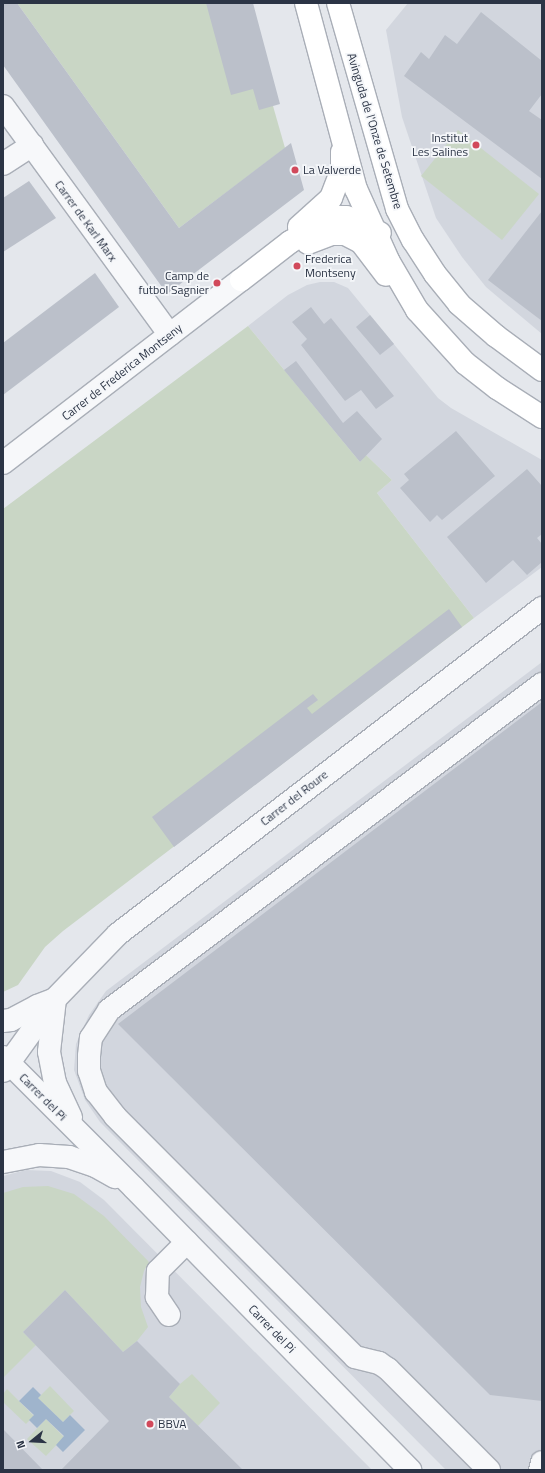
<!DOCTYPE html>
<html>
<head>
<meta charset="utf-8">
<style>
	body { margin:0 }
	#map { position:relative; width:545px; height:1473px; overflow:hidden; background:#e4e7ec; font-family:"Titillium Web",sans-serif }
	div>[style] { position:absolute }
	.built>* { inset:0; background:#d2d6de }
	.green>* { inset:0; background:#c9d6c5 }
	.water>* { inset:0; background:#9fb4cc }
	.building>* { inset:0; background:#bbc0ca }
	.roads { filter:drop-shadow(1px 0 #a9aeb7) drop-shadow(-1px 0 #a9aeb7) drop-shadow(0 1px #a9aeb7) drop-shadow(0 -1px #a9aeb7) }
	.minor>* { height:22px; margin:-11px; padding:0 11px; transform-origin:11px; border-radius:11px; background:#f7f8fa }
	.major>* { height:22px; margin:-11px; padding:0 11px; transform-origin:11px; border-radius:11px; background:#fff }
	.dots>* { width:11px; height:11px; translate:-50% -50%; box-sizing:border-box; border:2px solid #f4f6f9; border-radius:50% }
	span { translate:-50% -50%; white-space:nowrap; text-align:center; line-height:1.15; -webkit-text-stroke:3.5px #f4f6f9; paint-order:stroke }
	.street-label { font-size:12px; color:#2b3445 }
	.poi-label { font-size:12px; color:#2b3445 }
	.right { translate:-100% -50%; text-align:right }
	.left { translate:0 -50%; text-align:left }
	.frame { position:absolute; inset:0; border:4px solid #2b3445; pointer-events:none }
	.north { position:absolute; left:12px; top:1421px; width:40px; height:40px; -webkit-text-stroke:3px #f4f6f9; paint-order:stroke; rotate:252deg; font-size:11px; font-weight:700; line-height:16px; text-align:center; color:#2b3445 }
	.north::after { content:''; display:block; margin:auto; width:14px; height:18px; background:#2b3445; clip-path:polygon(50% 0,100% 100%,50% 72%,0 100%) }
</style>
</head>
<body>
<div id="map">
	<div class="built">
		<i style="clip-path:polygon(408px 3px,542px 3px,542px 334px,486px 287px,462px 257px,436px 218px,402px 117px,386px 30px)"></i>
		<i style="clip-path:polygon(320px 282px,334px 282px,348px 288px,438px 398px,451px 408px,542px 460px,542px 567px,474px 618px,377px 493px,392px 480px,366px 455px,360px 462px,248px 326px,288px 295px,307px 285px)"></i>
		<i style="clip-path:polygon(542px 662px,542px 1470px,446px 1470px,100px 1122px,85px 1100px,74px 1070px,76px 1044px,89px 1015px,106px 991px)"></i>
		<i style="clip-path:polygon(26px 1170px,51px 1171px,80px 1182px,104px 1200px,372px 1470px,3px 1470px,3px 1176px)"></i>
	</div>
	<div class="green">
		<i style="clip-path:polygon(17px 3px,206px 3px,267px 85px,285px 148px,179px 228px)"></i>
		<i style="clip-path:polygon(458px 130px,539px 194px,502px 240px,421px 176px)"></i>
		<i style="clip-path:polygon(248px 326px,360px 462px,366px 455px,392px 480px,377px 493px,474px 618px,63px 931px,45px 947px,18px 985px,3px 992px,3px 509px)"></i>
		<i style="clip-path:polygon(48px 1186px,74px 1194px,104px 1216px,149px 1262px,144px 1271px,140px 1287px,141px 1307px,148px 1327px,137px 1341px,123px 1352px,65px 1290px,23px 1332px,36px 1345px,3px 1378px,3px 1193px,23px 1187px)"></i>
		<i style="clip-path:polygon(192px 1374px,220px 1403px,198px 1426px,169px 1397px,180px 1384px)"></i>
		<i style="clip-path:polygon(50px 1386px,74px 1411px,63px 1422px,38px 1398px)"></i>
		<i style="clip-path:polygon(7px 1389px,34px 1416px,26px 1424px,3px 1402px,3px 1394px)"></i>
		<i style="clip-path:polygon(46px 1419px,64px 1437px,46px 1456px,27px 1439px)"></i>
	</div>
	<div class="water">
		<i style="clip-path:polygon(33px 1387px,41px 1395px,38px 1398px,63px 1422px,70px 1415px,85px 1430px,63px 1452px,56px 1445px,64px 1436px,46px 1419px,37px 1428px,29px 1420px,34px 1415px,19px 1401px)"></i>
	</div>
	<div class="building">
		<i style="clip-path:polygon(3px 3px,17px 3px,179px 228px,291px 143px,304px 190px,167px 294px,3px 65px)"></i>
		<i style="clip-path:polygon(206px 3px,253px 3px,280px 104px,259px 110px,253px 89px,231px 95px)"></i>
		<i style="clip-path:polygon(481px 12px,542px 61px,542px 94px,529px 111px,542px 120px,542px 179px,404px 76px,421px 52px,429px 59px,445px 35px,457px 44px)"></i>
		<i style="clip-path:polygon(29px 181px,56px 218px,3px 252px,3px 198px)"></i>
		<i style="clip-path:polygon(542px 211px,542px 321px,488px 280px)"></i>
		<i style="clip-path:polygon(95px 273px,119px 307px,3px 395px,3px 343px)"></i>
		<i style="clip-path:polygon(311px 307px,324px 324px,331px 318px,394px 396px,376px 409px,361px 390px,345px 401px,301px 345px,307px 339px,292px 322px)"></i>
		<i style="clip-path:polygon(370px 315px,394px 344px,380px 355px,356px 327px)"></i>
		<i style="clip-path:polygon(296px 361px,343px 423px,357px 411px,382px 439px,360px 462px,284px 370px)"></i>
		<i style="clip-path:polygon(456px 431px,495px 476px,442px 520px,437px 515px,430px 522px,400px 488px,409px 480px,404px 474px)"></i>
		<i style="clip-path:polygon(527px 469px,542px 486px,542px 534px,537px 538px,542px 544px,542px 562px,527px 575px,513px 560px,486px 583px,447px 537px)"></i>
		<i style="clip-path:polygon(449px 609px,462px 627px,174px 847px,152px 817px,313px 694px,318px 700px,307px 708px,312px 714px)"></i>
		<i style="clip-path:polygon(542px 702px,542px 1401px,490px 1395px,118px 1024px)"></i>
		<i style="clip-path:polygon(65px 1290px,123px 1352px,137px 1341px,180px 1384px,169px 1397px,243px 1470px,61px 1470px,109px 1421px,23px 1332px)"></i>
		<i style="clip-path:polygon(3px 1429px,43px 1470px,3px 1470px)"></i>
	</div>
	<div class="roads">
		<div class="minor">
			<i style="left:3px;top:106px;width:283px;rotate:53.9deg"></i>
			<i style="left:3px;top:164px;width:35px;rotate:-33deg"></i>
			<i style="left:3px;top:463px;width:300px;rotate:-37.6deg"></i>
			<i style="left:3px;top:1021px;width:8px;rotate:-7deg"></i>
			<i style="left:11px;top:1020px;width:30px;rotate:-28deg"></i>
			<i style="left:37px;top:1006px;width:19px;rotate:-21deg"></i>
			<i style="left:55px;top:999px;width:53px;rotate:96.5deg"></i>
			<i style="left:49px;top:1052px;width:32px;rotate:79deg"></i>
			<i style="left:55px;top:1083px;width:38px;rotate:65deg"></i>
			<i style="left:3px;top:1057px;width:185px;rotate:45deg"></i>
			<i style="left:134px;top:1188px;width:395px;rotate:45.6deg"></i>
			<i style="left:3px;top:1071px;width:89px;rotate:-54.2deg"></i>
			<i style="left:55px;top:999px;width:91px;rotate:-45.9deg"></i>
			<i style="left:118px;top:934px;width:535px;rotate:-37.56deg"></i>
			<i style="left:3px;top:1162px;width:37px;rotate:-11deg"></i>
			<i style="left:39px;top:1155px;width:30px;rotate:4deg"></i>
			<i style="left:69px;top:1157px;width:28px;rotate:19deg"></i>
			<i style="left:95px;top:1166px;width:23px;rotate:29deg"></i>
			<i style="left:169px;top:1315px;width:22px;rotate:-124deg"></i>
			<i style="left:157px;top:1297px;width:26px;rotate:-88deg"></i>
			<i style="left:158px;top:1271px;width:41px;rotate:-45deg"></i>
			<i style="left:489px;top:1470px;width:143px;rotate:-135deg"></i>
			<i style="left:388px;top:1369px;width:11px;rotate:-146deg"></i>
			<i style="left:379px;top:1363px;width:25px;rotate:-166deg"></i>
			<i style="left:355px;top:1357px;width:340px;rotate:-134.9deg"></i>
			<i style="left:115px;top:1116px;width:31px;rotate:-128deg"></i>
			<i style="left:96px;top:1092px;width:22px;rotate:-108deg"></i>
			<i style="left:89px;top:1071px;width:15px;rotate:-90deg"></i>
			<i style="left:89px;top:1056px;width:18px;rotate:-84deg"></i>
			<i style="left:91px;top:1038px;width:33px;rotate:-57deg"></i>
			<i style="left:109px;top:1010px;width:542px;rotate:-36.98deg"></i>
			<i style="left:540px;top:1470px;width:8px;rotate:-76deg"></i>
		</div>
		<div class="major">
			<i style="left:306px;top:3px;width:193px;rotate:75deg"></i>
			<i style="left:356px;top:189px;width:80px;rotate:65.7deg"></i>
			<i style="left:389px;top:262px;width:56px;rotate:59.7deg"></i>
			<i style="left:417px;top:310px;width:72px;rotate:47.8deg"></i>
			<i style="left:465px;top:363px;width:41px;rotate:38deg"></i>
			<i style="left:497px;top:388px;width:54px;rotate:32.8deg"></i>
			<i style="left:338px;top:3px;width:214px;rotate:74deg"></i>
			<i style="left:397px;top:209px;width:35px;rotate:63deg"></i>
			<i style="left:413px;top:240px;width:40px;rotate:57.1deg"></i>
			<i style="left:435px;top:274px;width:38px;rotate:51deg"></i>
			<i style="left:459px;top:304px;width:49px;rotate:40.9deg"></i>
			<i style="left:496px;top:336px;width:57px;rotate:36.5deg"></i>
			<i style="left:299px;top:227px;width:43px;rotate:-42.2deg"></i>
			<i style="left:331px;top:198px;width:30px;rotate:-69deg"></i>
			<i style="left:342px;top:170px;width:18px;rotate:-90deg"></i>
			<i style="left:308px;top:243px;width:26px;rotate:-21deg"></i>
			<i style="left:332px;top:234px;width:13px"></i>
			<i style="left:345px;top:234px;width:18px;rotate:27deg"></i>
			<i style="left:361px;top:242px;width:41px;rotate:52.9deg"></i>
			<i style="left:241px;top:280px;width:62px;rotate:-37.8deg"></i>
			<i style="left:290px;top:242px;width:39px;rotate:-30deg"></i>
			<i style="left:324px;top:222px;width:15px;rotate:-20deg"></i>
			<i style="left:338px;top:217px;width:8px"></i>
			<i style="left:346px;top:217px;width:13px;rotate:18deg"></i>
			<i style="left:358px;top:221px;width:25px;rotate:29deg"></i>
		</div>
	</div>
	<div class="dots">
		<i style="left:476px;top:145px;background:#d1495b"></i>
		<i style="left:295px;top:170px;background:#d1495b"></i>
		<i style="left:297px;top:266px;background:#d1495b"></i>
		<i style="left:217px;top:283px;background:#d1495b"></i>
		<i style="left:150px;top:1424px;background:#d1495b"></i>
	</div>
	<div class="street-label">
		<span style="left:375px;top:131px;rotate:73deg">Avinguda de l'Onze de Setembre</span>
		<span style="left:86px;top:221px;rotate:54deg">Carrer de Karl Marx</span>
		<span style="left:122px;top:372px;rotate:-38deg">Carrer de Frederica Montseny</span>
		<span style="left:294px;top:798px;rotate:-38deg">Carrer del Roure</span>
		<span style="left:43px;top:1097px;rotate:45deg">Carrer del Pi</span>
		<span style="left:272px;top:1329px;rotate:46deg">Carrer del Pi</span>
	</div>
	<div class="poi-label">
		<span class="right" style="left:468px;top:145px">Institut<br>Les Salines</span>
		<span class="left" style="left:303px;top:170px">La Valverde</span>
		<span class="left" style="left:305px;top:266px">Frederica<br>Montseny</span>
		<span class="right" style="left:209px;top:283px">Camp de<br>futbol Sagnier</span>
		<span class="left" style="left:158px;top:1424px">BBVA</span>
	</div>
	<div class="frame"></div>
	<div class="north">N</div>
</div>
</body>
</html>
